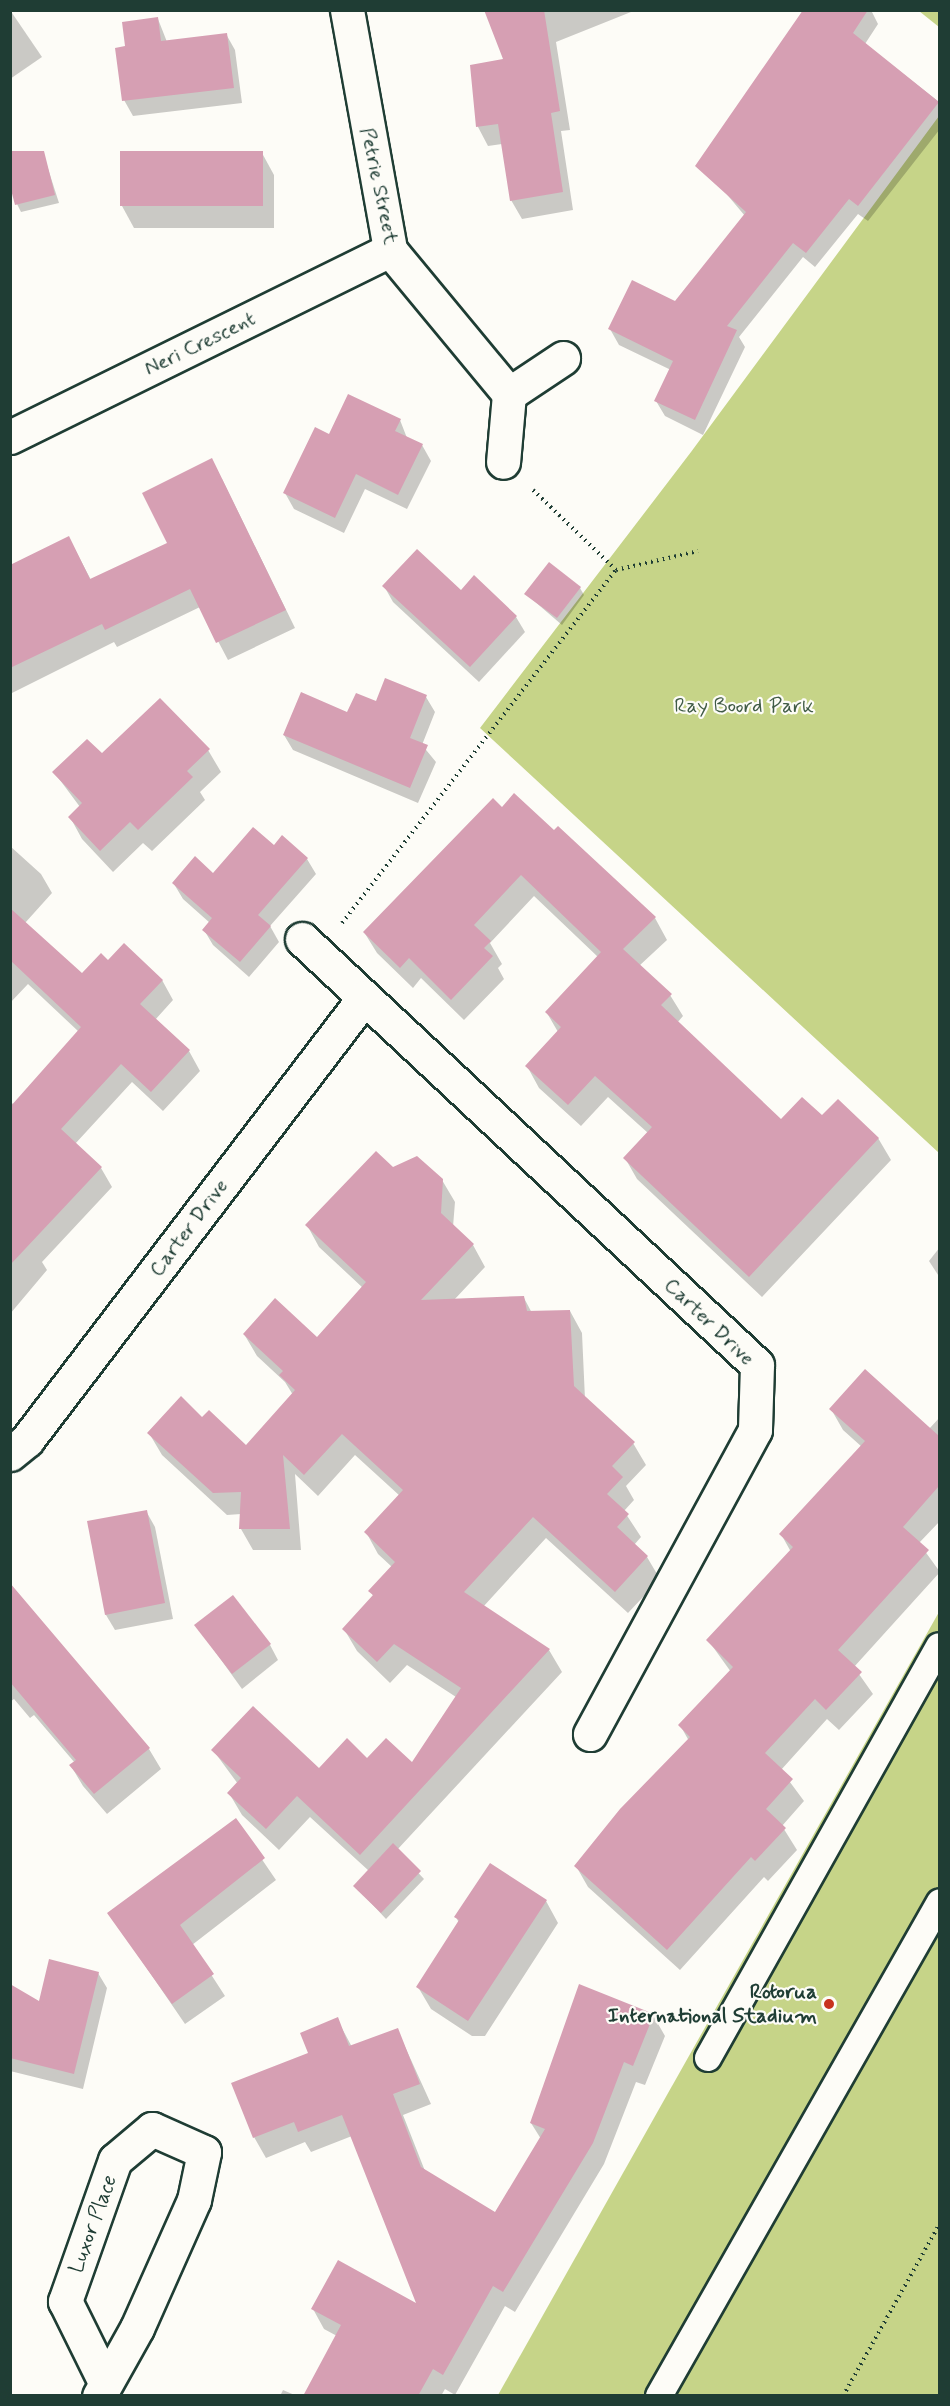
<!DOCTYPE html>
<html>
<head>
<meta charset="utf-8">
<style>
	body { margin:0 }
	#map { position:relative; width:950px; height:2406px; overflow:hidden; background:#fdfcf7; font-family:Mynerve,sans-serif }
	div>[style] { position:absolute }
	.green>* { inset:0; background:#c6d488 }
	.shadow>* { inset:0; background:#0003 }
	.building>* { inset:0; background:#d69fb3 }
	.path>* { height:4px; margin-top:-2px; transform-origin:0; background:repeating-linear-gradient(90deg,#1f3d34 0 1.5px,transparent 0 6px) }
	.roads { filter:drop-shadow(2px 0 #1f3d34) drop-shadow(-2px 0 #1f3d34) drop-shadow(0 2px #1f3d34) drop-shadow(0 -2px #1f3d34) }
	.service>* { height:26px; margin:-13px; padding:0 13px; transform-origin:13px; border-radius:13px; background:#fdfcf7 }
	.minor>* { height:33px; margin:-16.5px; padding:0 16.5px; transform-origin:16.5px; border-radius:16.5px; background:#fdfcf7 }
	.dots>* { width:16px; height:16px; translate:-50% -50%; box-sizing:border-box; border:3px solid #fdfcf7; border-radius:50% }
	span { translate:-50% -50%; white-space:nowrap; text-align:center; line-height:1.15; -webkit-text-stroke:4.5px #fdfcf7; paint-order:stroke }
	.street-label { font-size:21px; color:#1f3d34 }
	.park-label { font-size:21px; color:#405b45 }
	.poi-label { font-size:21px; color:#1f3d34; font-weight:700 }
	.right { translate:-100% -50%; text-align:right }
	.frame { position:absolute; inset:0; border:12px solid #1f3d34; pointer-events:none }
</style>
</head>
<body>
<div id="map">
	<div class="green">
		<i style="clip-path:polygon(919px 11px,939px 11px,939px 27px)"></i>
		<i style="clip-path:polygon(939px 116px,939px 1153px,480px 728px,691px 452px)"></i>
		<i style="clip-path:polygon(939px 1612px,939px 2395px,498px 2395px)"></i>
	</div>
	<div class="shadow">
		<i style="clip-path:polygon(10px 10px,42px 57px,10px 79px)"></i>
		<i style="clip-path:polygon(486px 10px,636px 10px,556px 42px,570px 130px,561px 131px,573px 210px,522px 219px,511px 200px,502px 144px,488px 146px,478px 127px,471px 66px,505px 61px)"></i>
		<i style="clip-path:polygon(805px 10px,871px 10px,878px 24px,865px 44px,939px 102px,940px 129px,868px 221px,858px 214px,815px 267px,803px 257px,739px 337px,745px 347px,703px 435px,665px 416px,656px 401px,671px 370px,619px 345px,610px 329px,675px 303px,745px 216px,719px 185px)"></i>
		<i style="clip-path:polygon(158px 19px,167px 42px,226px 34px,235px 50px,242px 103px,133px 116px,124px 100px,126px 47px)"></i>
		<i style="clip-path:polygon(43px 153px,59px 203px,21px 212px,17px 204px)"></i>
		<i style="clip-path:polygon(122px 153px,262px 153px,274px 175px,274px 228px,134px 228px,122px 206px)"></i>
		<i style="clip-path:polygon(400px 420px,407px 438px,422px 445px,431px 461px,407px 509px,365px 489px,344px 533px,294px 509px,285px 493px,330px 436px)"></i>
		<i style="clip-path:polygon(222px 479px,295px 628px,228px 660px,200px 607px,117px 647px,114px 642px,10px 694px,10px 612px,69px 538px,91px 580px,169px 543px)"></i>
		<i style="clip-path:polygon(384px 586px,461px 592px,516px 617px,525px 632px,479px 682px,393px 602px)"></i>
		<i style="clip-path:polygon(580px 588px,584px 595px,562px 625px,526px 594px)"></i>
		<i style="clip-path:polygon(426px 697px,435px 712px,422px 745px,436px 762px,418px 803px,293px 750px,284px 735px,376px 703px)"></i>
		<i style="clip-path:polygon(208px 750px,221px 772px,200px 792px,205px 800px,152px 851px,143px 843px,113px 872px,82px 839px,70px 817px,80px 807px,54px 772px,102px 755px)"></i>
		<i style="clip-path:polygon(502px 809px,554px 833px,655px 918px,667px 940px,639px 966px,670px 995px,683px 1016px,677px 1023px,781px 1121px,822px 1117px,878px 1138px,891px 1160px,762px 1297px,637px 1179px,625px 1158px,648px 1133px,608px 1097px,581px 1126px,539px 1088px,527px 1066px,558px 1032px,547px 1013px,598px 957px,534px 896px,490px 943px,502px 964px,498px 968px,504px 979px,464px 1020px,421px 978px,413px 988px,377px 953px,364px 932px)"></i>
		<i style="clip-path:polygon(10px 846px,41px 874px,52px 893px,25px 923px,82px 975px,108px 962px,162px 980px,173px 1000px,155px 1020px,189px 1051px,200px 1071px,163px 1111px,132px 1082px,75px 1144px,101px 1168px,112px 1187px,42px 1262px,47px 1270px,10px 1314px,10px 1101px,14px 1105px,79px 1032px,28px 984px,10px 1003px)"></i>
		<i style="clip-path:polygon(307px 859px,316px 874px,270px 926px,279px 942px,249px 977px,213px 945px,204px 930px,210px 923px,183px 899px,174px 884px)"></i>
		<i style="clip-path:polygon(393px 1169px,442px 1180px,455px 1202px,453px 1227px,473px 1245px,485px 1267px,454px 1300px,524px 1298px,532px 1313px,570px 1311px,582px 1333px,585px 1399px,633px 1443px,646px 1465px,626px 1486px,634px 1500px,624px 1511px,641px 1537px,634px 1545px,647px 1557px,660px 1579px,628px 1613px,546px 1538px,483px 1607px,549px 1650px,562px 1672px,397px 1850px,424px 1879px,386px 1919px,355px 1886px,369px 1871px,310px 1817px,279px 1850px,242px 1815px,229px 1793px,238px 1784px,213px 1750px,319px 1770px,367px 1760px,412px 1764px,456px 1697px,407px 1665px,390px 1683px,357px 1651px,344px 1629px,374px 1597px,370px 1591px,392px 1567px,378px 1554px,366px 1532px,400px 1496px,355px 1455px,318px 1496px,295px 1474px,301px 1550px,253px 1550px,241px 1529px,241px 1514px,227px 1515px,162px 1455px,149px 1433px,203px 1419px,247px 1447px,293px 1395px,285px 1382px,257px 1356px,244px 1334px,317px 1339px,363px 1288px,319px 1247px,307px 1225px)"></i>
		<i style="clip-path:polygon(940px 1247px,940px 1278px,929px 1261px)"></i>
		<i style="clip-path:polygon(831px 1409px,929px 1429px,940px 1417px,940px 1521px,919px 1543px,940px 1572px,854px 1667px,873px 1694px,839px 1730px,827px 1719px,781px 1770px,804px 1801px,782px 1826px,797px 1850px,768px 1881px,764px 1877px,680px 1970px,588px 1887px,576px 1866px,689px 1741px,680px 1725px,731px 1672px,708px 1640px,791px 1552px,781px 1534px,862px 1447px,843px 1430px)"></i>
		<i style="clip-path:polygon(146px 1511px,155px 1527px,173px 1619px,115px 1630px,106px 1615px,88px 1522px)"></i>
		<i style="clip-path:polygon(10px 1624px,149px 1749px,161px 1769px,107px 1814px,83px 1786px,71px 1766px,75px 1763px,34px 1715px,30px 1718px,14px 1699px,10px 1702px)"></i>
		<i style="clip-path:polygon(196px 1625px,270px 1645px,278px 1660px,242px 1689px)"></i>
		<i style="clip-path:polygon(235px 1820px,276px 1880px,192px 1945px,225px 1996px,185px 2024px,109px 1913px)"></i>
		<i style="clip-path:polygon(546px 1901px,558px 1923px,485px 2036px,472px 2036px,431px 2009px,418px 1987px,459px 1923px,456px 1917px)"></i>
		<i style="clip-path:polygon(98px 1973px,107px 1988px,83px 2089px,10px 2071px,10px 1986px,39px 2004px)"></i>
		<i style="clip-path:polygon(653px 2015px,665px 2036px,645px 2085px,636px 2082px,604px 2164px,515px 2312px,505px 2306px,455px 2395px,445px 2389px,441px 2396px,305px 2396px,337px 2336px,324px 2329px,313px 2309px,419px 2307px,352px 2136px,311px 2152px,305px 2142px,266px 2158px,254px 2137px,337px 2019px,352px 2047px,397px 2029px,431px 2104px,403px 2115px,425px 2171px,496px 2214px,541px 2139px,531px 2123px)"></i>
		<i style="clip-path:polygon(283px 2390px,297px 2396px,280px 2396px)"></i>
	</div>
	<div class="building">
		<i style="clip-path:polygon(484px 10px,544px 10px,560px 111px,551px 113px,563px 192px,510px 201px,498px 124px,476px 127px,470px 65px,503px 59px)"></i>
		<i style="clip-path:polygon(803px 10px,868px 10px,853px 33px,939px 102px,858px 206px,849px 199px,806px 253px,793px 243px,727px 326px,737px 330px,695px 420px,654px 401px,673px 361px,608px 329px,632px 280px,675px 301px,746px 212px,695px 166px)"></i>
		<i style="clip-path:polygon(158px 17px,161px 41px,227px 33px,234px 88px,122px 101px,115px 48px,125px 46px,122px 22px)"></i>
		<i style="clip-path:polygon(10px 151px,44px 151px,55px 195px,15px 205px,10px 186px)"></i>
		<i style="clip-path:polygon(120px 151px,263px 151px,263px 206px,120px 206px)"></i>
		<i style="clip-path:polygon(348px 394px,401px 419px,395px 431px,423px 444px,398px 495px,356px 474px,335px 518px,283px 493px,315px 427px,329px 434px)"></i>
		<i style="clip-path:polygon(212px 458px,286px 610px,216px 643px,190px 589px,105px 630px,102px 624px,10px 668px,10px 565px,69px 536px,90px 579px,167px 543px,142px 493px)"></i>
		<i style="clip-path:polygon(417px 549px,461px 590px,474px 575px,517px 616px,470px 667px,382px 586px)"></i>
		<i style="clip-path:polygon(549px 562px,581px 587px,557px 618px,524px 594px)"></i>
		<i style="clip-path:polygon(385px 678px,427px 695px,410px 738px,428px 745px,410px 788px,283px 735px,301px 692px,347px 712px,356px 693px,376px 701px)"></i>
		<i style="clip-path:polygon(160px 698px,210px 749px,187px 771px,193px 777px,138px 830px,130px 822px,100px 851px,68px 817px,82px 803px,52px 772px,87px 739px,102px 753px)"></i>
		<i style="clip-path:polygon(514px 793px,554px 830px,558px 826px,656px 917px,623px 949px,672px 994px,661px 1005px,781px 1119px,802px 1097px,822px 1115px,838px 1099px,879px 1138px,749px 1277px,623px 1158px,652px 1127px,595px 1076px,568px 1105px,525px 1066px,561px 1027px,545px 1012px,601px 952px,521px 875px,474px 925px,491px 941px,484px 948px,493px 956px,451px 1000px,409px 958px,400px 968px,363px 932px,493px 798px,502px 807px)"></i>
		<i style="clip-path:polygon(253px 827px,274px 845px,282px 835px,308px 858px,258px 915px,271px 926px,240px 962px,202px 930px,212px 918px,172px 883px,195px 856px,213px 873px)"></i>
		<i style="clip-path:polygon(10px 908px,82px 973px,101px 953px,108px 960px,124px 943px,163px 980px,140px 1004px,190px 1050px,151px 1092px,121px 1064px,61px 1129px,102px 1167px,10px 1265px,10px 1107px,81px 1027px,10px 960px)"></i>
		<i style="clip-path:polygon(376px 1151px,393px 1167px,417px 1156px,443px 1179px,441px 1213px,474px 1244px,421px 1300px,524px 1296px,527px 1311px,570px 1310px,574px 1386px,635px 1442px,612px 1466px,623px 1477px,607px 1494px,629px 1514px,617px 1527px,648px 1556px,615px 1592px,533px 1517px,464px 1592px,550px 1649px,360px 1855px,297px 1796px,266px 1829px,227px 1793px,241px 1778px,211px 1750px,253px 1706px,319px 1768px,347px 1738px,367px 1758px,386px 1738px,412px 1762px,461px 1688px,394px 1644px,377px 1662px,342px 1629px,373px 1595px,368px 1591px,395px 1562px,364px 1532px,403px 1490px,342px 1434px,304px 1475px,283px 1455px,290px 1529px,239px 1529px,241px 1492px,213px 1493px,147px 1433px,181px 1396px,202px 1417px,209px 1410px,246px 1445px,295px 1390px,279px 1375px,283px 1371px,243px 1334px,275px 1298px,317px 1337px,366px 1282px,305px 1225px)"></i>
		<i style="clip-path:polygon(865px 1369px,939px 1436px,939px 1486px,903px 1527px,929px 1550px,838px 1650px,862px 1672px,826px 1710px,815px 1699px,765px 1753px,793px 1779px,766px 1809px,786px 1828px,755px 1861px,751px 1857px,667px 1950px,574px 1866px,620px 1809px,690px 1737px,678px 1725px,733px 1667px,706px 1640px,793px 1547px,779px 1534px,865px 1441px,829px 1409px)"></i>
		<i style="clip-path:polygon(147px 1510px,165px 1603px,105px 1615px,87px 1521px)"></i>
		<i style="clip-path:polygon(10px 1583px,150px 1748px,94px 1794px,69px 1765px,76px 1760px,10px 1682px)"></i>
		<i style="clip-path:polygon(233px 1595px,271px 1644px,232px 1674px,194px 1625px)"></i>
		<i style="clip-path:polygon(236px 1818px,265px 1858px,180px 1925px,214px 1974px,172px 2004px,107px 1913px)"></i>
		<i style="clip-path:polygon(393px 1843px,421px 1871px,381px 1913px,353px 1886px)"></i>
		<i style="clip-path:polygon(490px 1863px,547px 1900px,468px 2021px,416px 1987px,459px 1920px,454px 1917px)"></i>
		<i style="clip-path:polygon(49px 1959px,99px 1972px,74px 2074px,10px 2058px,10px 1984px,39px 2001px)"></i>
		<i style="clip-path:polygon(579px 1984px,654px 2014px,633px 2066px,624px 2062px,593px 2143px,503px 2292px,493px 2286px,443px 2375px,433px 2369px,418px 2396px,303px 2396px,341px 2325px,311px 2309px,338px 2260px,416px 2303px,342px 2115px,298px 2132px,294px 2122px,253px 2138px,231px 2083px,308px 2053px,300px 2033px,338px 2017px,349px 2046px,398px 2028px,420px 2084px,393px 2094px,421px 2167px,495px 2212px,545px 2129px,530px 2123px)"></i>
	</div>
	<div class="path">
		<i style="left:533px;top:490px;width:115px;rotate:43.9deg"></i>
		<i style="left:616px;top:570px;width:84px;rotate:-13deg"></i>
		<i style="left:342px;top:923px;width:447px;rotate:-52.2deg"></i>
		<i style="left:843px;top:2396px;width:198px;rotate:-60.7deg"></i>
	</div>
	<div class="roads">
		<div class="service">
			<i style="left:708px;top:2058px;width:472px;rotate:-60.7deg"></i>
			<i style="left:659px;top:2396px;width:568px;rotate:-60.37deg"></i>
		</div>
		<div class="minor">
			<i style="left:347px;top:10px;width:244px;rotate:79.8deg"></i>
			<i style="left:390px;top:250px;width:187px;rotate:50.4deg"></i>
			<i style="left:509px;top:394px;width:68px;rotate:95deg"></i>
			<i style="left:509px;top:394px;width:65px;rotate:-33.7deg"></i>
			<i style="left:10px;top:437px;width:424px;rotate:-26.2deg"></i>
			<i style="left:302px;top:939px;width:623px;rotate:43.11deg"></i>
			<i style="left:757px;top:1365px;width:65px;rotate:91.8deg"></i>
			<i style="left:755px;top:1430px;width:346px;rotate:118.5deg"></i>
			<i style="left:10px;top:1454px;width:22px;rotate:-39deg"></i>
			<i style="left:27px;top:1440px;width:556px;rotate:-52.68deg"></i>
			<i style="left:99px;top:2396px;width:78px;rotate:-60.8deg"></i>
			<i style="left:137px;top:2328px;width:140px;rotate:-66deg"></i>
			<i style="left:194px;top:2200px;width:49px;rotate:-78.2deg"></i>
			<i style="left:204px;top:2152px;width:57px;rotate:-156.1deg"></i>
			<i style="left:152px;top:2129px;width:48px;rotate:140deg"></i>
			<i style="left:115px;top:2160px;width:150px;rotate:109.5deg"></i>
			<i style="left:65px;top:2301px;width:90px;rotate:63.7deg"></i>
		</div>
	</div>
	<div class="dots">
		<i style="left:829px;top:2004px;background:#c8321e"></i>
	</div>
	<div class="street-label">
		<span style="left:379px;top:186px;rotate:78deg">Petrie Street</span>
		<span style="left:200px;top:344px;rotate:-26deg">Neri Crescent</span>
		<span style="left:189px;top:1228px;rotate:-53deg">Carter Drive</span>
		<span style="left:709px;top:1322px;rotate:44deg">Carter Drive</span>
		<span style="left:93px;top:2224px;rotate:-70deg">Luxor Place</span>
	</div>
	<div class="park-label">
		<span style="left:744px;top:706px">Ray Boord Park</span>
	</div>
	<div class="poi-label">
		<span class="right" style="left:817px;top:2004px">Rotorua<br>International Stadium</span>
	</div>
	<div class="frame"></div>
</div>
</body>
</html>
